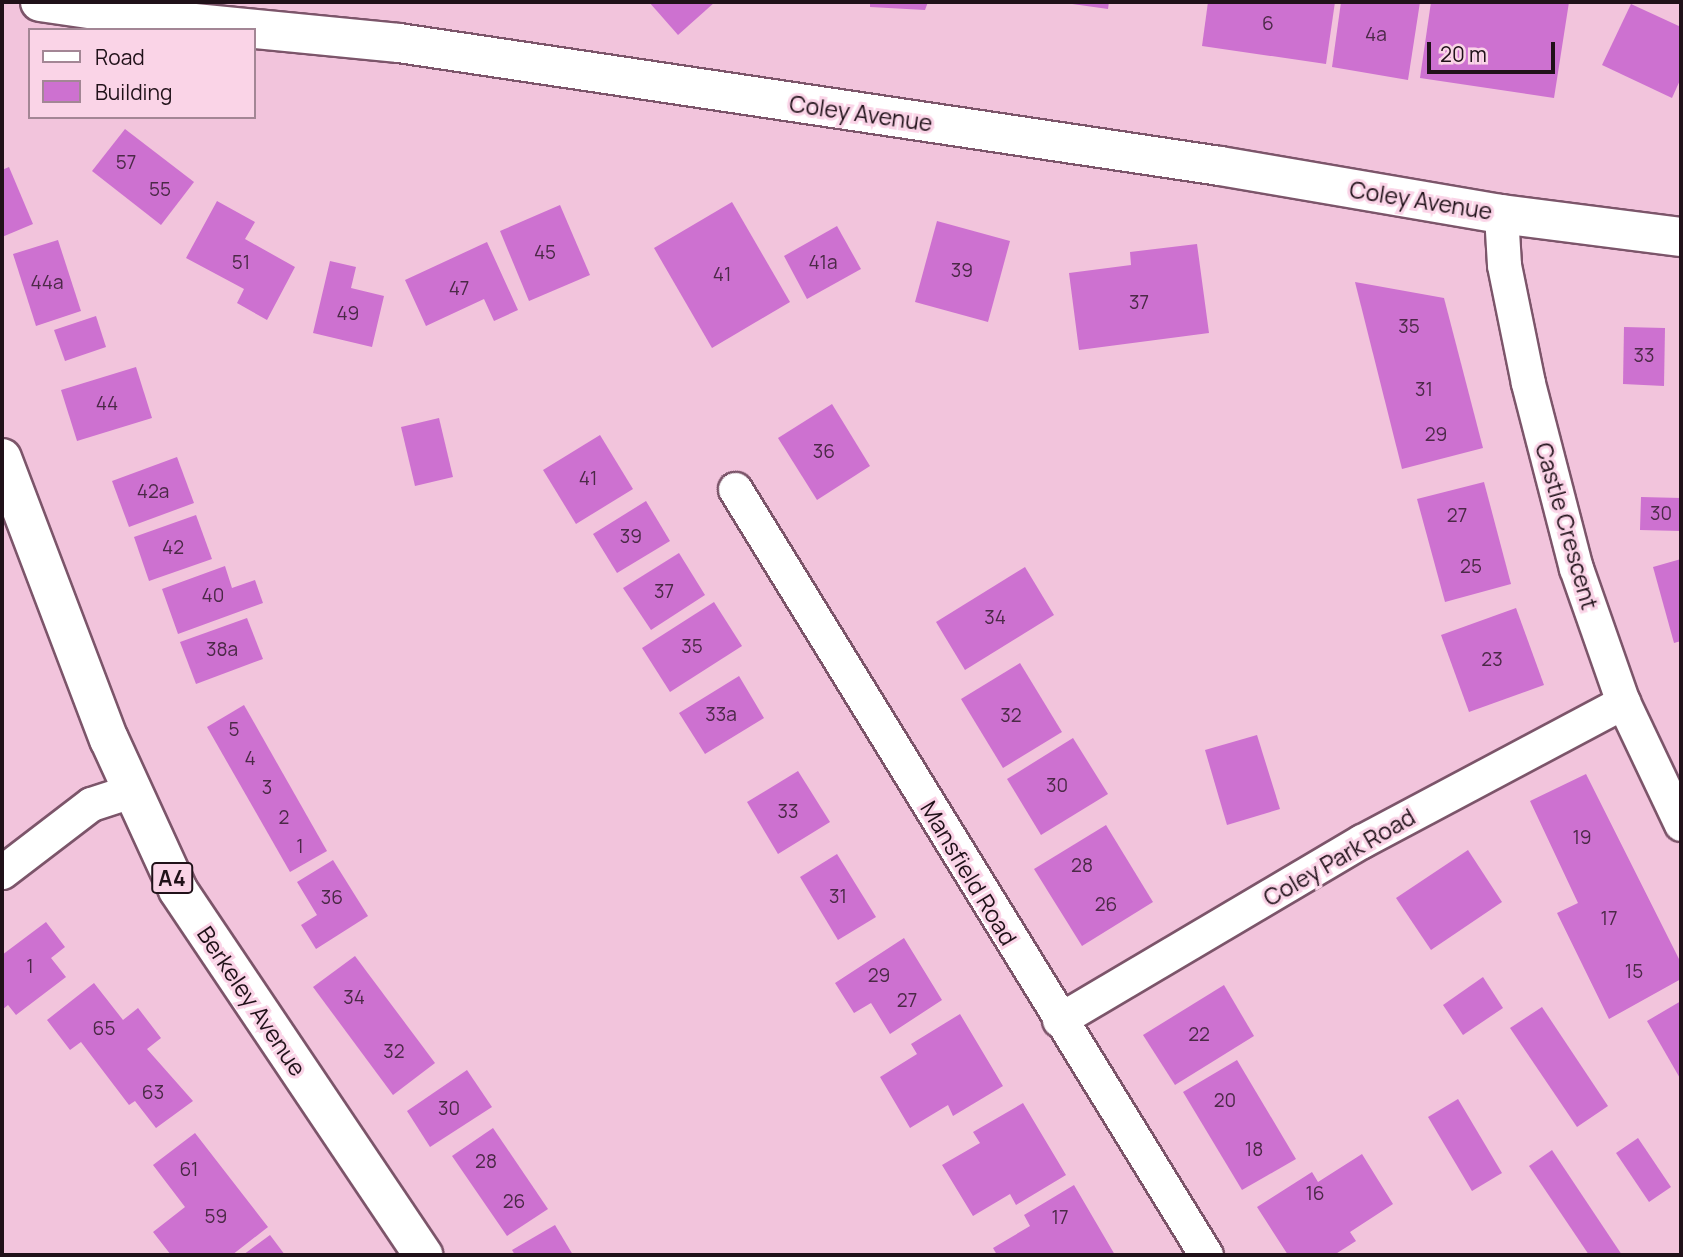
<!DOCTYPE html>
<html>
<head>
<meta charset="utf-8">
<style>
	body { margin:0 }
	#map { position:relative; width:1683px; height:1257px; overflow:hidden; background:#f2c4dc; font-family:Manrope,sans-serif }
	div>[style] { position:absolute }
	.building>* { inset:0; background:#cd71d0 }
	.roads { filter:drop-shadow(2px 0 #7c556a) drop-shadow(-2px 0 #7c556a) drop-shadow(0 2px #7c556a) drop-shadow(0 -2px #7c556a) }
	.street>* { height:33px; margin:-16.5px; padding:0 16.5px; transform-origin:16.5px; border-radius:16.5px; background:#fff }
	.secondary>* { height:38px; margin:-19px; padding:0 19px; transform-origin:19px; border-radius:19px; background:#fff }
	.primary>* { height:38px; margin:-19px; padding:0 19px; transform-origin:19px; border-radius:19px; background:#fff }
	span { translate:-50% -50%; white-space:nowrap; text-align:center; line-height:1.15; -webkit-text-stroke:6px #fad4e7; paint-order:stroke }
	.number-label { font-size:19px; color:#4b2947 }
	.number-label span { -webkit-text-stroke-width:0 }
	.shield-label span { padding:2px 5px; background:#fad4e7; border:2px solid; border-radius:5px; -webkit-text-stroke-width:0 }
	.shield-label { font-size:21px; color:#201119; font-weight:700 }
	.street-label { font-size:23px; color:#201119 }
	.frame { position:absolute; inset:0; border:4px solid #201119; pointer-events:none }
	.legend { position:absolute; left:28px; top:28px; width:228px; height:91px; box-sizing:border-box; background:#fad4e7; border:2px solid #a38695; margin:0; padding:9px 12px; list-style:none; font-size:21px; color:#201119 }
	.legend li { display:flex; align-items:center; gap:14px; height:35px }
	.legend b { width:35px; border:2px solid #a38695 }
	.scale { position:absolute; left:1427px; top:42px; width:128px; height:32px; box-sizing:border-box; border:4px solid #201119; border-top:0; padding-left:9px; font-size:21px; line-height:24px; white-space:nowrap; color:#201119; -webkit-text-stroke:5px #fad4e7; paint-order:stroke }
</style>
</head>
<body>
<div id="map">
	<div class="building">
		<i style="clip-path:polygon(649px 2px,715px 2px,678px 35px)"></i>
		<i style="clip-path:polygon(870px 2px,928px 2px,925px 10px,870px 7px)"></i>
		<i style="clip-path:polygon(1058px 2px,1109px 2px,1108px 9px)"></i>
		<i style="clip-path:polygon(1208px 2px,1335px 2px,1326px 64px,1202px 46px)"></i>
		<i style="clip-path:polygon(1341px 2px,1420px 2px,1408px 80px,1332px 67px)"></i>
		<i style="clip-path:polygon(1431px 2px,1569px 2px,1554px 98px,1420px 78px)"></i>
		<i style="clip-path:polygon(1631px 4px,1681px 27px,1681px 78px,1672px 98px,1602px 65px)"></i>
		<i style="clip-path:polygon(125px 129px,194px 182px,161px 225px,92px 171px)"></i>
		<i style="clip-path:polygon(9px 167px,33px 224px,2px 237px,2px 170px)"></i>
		<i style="clip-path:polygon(217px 201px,255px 222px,245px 239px,295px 267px,267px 320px,237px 303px,244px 289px,186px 258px)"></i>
		<i style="clip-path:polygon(732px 202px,790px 302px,712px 348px,654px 248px)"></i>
		<i style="clip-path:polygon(560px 205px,590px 275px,529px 301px,500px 231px)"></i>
		<i style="clip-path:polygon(937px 221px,1010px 241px,988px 322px,915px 302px)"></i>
		<i style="clip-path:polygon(837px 226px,861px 269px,807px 299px,784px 256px)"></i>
		<i style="clip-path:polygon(58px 240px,81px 311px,36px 326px,13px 254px)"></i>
		<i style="clip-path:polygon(487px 242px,518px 310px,494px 321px,484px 299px,426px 326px,405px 280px)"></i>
		<i style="clip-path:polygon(1197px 244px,1209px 333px,1079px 350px,1069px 273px,1131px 265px,1130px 252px)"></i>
		<i style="clip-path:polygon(330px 261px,356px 267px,351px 288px,384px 296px,372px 347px,313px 333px)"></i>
		<i style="clip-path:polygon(1355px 282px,1444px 298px,1483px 448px,1402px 469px)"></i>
		<i style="clip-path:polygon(96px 316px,106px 347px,65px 361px,54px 330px)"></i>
		<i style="clip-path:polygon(1624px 327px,1665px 328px,1664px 386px,1623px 384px)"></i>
		<i style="clip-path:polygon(136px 367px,152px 418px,77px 441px,61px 390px)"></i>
		<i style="clip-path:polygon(832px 404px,870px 466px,817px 500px,778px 438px)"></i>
		<i style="clip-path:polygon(439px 418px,453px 477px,415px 486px,401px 427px)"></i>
		<i style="clip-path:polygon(600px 435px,633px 489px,576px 524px,543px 470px)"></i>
		<i style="clip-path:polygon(177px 457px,194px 503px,129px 527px,112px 481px)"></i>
		<i style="clip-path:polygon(1484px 482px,1511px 584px,1445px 602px,1417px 499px)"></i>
		<i style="clip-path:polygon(1641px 497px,1681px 498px,1681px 531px,1640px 530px)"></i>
		<i style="clip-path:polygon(646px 501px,670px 541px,617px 573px,593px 534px)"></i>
		<i style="clip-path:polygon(196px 515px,212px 559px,149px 581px,134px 537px)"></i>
		<i style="clip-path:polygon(679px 553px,705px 595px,651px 630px,623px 588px)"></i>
		<i style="clip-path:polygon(1681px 559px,1681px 641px,1674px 643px,1653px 567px)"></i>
		<i style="clip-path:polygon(225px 566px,232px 588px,255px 580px,263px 603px,178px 634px,162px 589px)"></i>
		<i style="clip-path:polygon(1025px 567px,1054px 615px,965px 670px,936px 622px)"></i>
		<i style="clip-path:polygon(714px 602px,742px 646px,670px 692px,642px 648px)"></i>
		<i style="clip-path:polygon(1516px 608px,1544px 685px,1469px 712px,1441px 635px)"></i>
		<i style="clip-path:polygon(247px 618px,263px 659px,196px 684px,180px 642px)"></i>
		<i style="clip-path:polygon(1020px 663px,1062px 732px,1003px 768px,961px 699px)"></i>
		<i style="clip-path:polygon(739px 676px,764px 718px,705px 754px,679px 713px)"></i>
		<i style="clip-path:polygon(244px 705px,327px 851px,290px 872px,207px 727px)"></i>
		<i style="clip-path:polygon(1257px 735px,1280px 809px,1227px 825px,1205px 750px)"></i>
		<i style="clip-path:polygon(1073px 738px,1108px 794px,1041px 835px,1007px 779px)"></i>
		<i style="clip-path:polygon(798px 771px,830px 822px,778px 854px,747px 802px)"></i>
		<i style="clip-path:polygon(1586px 774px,1681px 963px,1681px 979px,1609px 1019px,1557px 913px,1578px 903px,1530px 801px)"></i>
		<i style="clip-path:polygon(1106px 825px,1153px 902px,1082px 946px,1034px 869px)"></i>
		<i style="clip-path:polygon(1468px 850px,1502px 902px,1431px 950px,1396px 898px)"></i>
		<i style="clip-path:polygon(837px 854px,876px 917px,838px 940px,800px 877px)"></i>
		<i style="clip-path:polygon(333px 860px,368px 916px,316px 949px,301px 925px,317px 915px,297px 882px)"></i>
		<i style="clip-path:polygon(46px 922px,65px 947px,51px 958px,66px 977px,16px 1015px,8px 1005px,2px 1010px,2px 955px)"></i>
		<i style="clip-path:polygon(904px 938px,942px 1000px,890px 1034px,871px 1003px,854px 1013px,835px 983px)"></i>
		<i style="clip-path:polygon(355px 956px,435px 1063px,393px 1095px,313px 987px)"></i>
		<i style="clip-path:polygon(1483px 977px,1503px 1008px,1463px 1035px,1443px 1005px)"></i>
		<i style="clip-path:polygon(94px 983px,123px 1020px,138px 1008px,161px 1038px,147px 1049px,193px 1101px,156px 1128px,135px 1101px,129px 1105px,81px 1042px,70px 1050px,47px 1020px)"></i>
		<i style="clip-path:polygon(1224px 985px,1254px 1036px,1175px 1085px,1143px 1035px)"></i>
		<i style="clip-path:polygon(1681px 1001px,1681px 1080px,1647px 1021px)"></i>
		<i style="clip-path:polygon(1542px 1007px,1608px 1106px,1577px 1127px,1510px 1028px)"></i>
		<i style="clip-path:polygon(960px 1014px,1003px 1086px,953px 1116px,948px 1105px,910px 1128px,880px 1077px,917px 1054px,911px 1044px)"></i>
		<i style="clip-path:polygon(1237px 1060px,1296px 1159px,1242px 1190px,1183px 1092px)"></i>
		<i style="clip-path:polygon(467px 1070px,492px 1107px,430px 1147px,407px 1111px)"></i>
		<i style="clip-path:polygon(1458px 1099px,1502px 1173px,1472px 1191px,1428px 1117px)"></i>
		<i style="clip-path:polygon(1023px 1103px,1066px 1175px,1016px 1205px,1010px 1194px,973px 1216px,942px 1165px,980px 1143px,973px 1132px)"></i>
		<i style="clip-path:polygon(493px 1128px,548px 1209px,507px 1236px,452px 1156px)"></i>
		<i style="clip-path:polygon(195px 1133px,268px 1227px,232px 1255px,171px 1255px,153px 1232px,185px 1207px,153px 1165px)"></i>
		<i style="clip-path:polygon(1638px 1138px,1671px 1187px,1649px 1202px,1616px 1153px)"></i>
		<i style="clip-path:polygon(1552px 1150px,1622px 1255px,1589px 1255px,1529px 1166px)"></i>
		<i style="clip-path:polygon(1362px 1154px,1393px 1204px,1350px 1232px,1356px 1241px,1334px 1255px,1288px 1255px,1257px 1207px,1312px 1172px,1318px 1182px)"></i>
		<i style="clip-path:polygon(1074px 1185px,1115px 1255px,997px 1255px,993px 1248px,1030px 1226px,1024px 1215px)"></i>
		<i style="clip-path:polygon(555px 1225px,573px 1255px,515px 1255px,512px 1250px)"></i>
		<i style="clip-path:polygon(270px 1235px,285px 1255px,243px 1255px)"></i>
	</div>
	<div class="roads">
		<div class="street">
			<i style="left:1501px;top:214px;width:51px;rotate:86.6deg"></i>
			<i style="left:1504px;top:265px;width:120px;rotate:78.5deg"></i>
			<i style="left:1528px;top:383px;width:191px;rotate:75.5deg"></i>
			<i style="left:1576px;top:568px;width:142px;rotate:70.7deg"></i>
			<i style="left:1623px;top:702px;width:135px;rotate:64.6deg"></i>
			<i style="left:735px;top:489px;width:899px;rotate:58.41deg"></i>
			<i style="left:2px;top:872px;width:112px;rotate:-37.4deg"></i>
			<i style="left:91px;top:804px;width:42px;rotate:-18deg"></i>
			<i style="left:1059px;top:1020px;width:352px;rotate:-30.6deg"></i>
			<i style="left:1362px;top:841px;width:296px;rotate:-28deg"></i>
		</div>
		<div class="secondary">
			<i style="left:40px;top:2px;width:125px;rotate:8.3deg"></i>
			<i style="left:164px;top:20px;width:236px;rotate:5.6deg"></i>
			<i style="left:399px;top:43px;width:830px;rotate:8.52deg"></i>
			<i style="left:1220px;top:166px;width:285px;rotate:9.7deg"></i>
			<i style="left:1501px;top:214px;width:181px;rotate:7.3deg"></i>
		</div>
		<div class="primary">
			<i style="left:2px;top:458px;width:301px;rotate:69.2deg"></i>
			<i style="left:109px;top:739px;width:166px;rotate:65.4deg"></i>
			<i style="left:178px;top:890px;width:440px;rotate:56.1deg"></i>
		</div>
	</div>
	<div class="number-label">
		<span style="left:1268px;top:24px">6</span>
		<span style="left:1376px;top:35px">4a</span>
		<span style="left:126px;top:163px">57</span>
		<span style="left:160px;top:190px">55</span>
		<span style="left:545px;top:253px">45</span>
		<span style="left:241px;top:263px">51</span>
		<span style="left:823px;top:263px">41a</span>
		<span style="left:962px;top:271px">39</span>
		<span style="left:722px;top:275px">41</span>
		<span style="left:47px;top:283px">44a</span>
		<span style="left:459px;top:289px">47</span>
		<span style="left:1139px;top:303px">37</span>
		<span style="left:348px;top:314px">49</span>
		<span style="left:1409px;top:327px">35</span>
		<span style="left:1644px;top:356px">33</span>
		<span style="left:1424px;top:390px">31</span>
		<span style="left:107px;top:404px">44</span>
		<span style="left:1436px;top:435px">29</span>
		<span style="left:824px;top:452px">36</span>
		<span style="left:588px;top:479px">41</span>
		<span style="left:153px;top:492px">42a</span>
		<span style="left:1661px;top:514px">30</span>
		<span style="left:1457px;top:516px">27</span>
		<span style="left:631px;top:537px">39</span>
		<span style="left:173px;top:548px">42</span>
		<span style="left:1471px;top:567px">25</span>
		<span style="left:664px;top:592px">37</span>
		<span style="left:213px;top:596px">40</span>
		<span style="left:995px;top:618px">34</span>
		<span style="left:692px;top:647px">35</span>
		<span style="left:222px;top:650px">38a</span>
		<span style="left:1492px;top:660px">23</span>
		<span style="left:721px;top:715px">33a</span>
		<span style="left:1011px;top:716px">32</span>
		<span style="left:234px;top:730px">5</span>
		<span style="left:250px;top:759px">4</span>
		<span style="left:1057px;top:786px">30</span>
		<span style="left:267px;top:788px">3</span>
		<span style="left:788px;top:812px">33</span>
		<span style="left:284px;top:818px">2</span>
		<span style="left:1582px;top:838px">19</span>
		<span style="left:300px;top:847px">1</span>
		<span style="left:1082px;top:866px">28</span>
		<span style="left:838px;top:897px">31</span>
		<span style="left:332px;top:898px">36</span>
		<span style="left:1106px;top:905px">26</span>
		<span style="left:1609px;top:919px">17</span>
		<span style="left:30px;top:967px">1</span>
		<span style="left:1634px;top:972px">15</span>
		<span style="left:879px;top:976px">29</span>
		<span style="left:354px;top:998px">34</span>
		<span style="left:907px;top:1001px">27</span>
		<span style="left:104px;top:1029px">65</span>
		<span style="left:1199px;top:1035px">22</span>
		<span style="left:394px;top:1052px">32</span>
		<span style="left:153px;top:1093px">63</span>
		<span style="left:1225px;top:1101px">20</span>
		<span style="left:449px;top:1109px">30</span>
		<span style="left:1254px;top:1150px">18</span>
		<span style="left:486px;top:1162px">28</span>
		<span style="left:189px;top:1170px">61</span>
		<span style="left:1315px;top:1194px">16</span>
		<span style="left:514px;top:1202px">26</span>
		<span style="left:216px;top:1217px">59</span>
		<span style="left:1060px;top:1218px">17</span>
	</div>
	<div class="shield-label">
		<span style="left:172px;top:878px">A4</span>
	</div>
	<div class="street-label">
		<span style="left:861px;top:113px;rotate:8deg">Coley Avenue</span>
		<span style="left:1421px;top:200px;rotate:9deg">Coley Avenue</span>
		<span style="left:1567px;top:526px;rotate:74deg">Castle Crescent</span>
		<span style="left:1339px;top:857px;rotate:-30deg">Coley Park Road</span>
		<span style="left:969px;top:873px;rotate:59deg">Mansfield Road</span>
		<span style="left:252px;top:1001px;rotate:56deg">Berkeley Avenue</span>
	</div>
	<div class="frame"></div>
	<ul class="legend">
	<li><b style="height:9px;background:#fff"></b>Road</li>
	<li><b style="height:19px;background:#cd71d0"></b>Building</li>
	</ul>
	<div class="scale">20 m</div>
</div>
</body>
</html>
